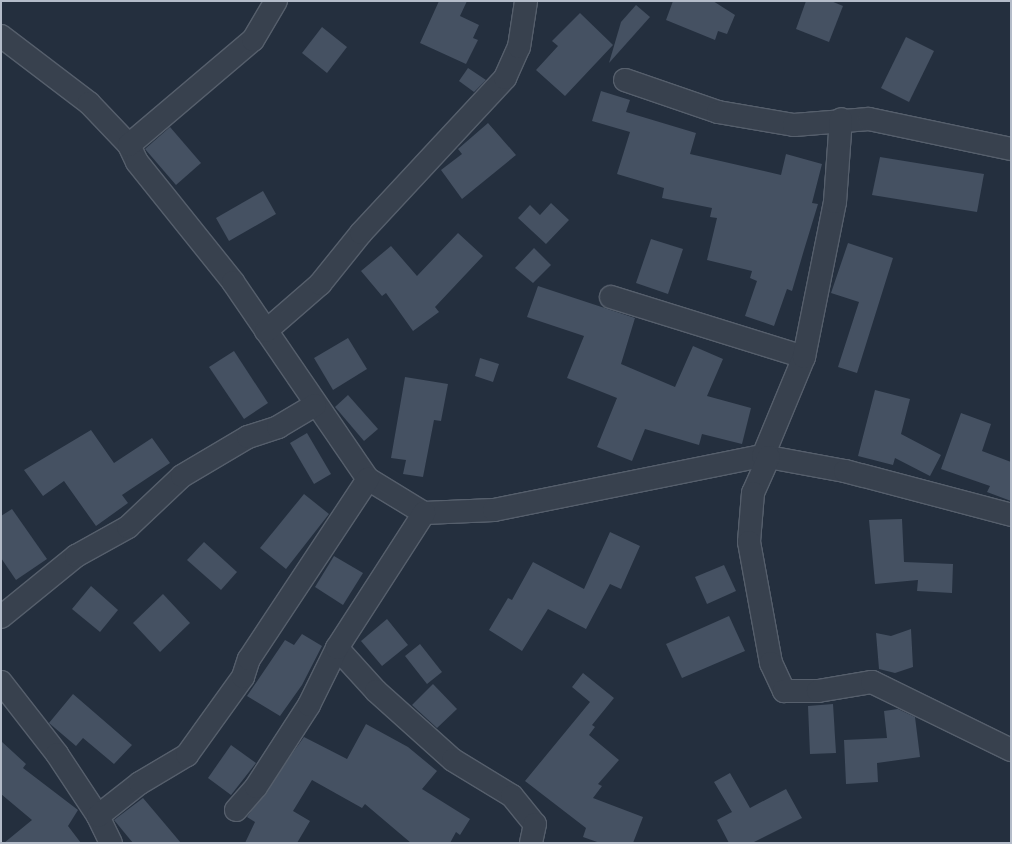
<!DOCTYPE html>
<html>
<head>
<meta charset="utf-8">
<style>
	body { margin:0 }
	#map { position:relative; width:1012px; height:844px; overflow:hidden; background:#242f3e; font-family:Montserrat,sans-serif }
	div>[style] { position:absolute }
	.building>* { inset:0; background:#455162 }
	.roads { filter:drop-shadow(1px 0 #565f6c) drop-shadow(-1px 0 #565f6c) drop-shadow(0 1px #565f6c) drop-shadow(0 -1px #565f6c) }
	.street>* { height:22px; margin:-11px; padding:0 11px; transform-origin:11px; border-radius:11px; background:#38414e }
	span { translate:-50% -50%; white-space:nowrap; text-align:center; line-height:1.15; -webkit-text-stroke:4px #1d2633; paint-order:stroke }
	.frame { position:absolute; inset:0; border:2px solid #b4bcc9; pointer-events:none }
</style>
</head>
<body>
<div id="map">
	<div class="building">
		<i style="clip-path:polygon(439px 1px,467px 1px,460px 16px,479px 25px,473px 38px,478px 40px,466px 64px,420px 43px)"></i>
		<i style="clip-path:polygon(673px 1px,713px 1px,735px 15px,727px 34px,718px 31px,715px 40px,666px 20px)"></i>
		<i style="clip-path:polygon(806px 1px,831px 1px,843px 6px,829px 42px,796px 29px)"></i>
		<i style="clip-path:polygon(636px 5px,650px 17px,609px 63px,621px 22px)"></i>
		<i style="clip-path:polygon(580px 13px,613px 45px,565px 96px,536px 70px,558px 46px,552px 41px)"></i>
		<i style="clip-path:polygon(322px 27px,347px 47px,327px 73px,302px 53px)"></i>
		<i style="clip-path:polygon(906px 37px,934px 51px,909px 102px,881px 88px)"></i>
		<i style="clip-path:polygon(468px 68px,486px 80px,474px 92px,459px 81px)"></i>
		<i style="clip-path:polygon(601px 91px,630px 100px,626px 112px,696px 133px,690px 154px,781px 175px,786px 154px,822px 164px,812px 203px,818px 204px,804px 250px,792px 291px,787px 289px,774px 326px,745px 316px,757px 281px,750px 278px,752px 271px,707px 260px,717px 218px,710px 217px,712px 208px,662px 198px,664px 188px,617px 174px,630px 132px,592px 121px)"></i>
		<i style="clip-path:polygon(488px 123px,516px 155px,462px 199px,441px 170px,462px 154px,458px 149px)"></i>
		<i style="clip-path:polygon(170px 127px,201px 163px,176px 185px,145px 149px)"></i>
		<i style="clip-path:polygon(880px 157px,984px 174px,977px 212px,872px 195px)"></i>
		<i style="clip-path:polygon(263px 191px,276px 214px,229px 241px,216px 218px)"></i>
		<i style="clip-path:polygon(551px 203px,569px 220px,546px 244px,518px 218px,530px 205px,540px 215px)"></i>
		<i style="clip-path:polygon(458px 233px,483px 256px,435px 307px,439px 312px,413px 331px,386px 293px,382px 296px,361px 271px,391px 246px,417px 276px)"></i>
		<i style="clip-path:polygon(651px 239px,683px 249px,668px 294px,636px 283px)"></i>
		<i style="clip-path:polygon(848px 243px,893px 258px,857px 373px,838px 367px,859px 302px,831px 293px)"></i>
		<i style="clip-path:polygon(534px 248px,551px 265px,533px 283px,515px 268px)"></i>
		<i style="clip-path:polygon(538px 286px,635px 318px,621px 364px,675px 387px,693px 346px,723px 359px,707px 396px,751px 408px,742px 444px,702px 434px,699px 445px,645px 429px,632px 461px,597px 447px,617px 398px,567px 378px,584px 336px,527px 317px)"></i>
		<i style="clip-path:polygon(348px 338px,367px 369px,333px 390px,314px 358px)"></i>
		<i style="clip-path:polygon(234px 351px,268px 403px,244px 419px,209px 367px)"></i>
		<i style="clip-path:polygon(480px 358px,499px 364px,493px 382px,475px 376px)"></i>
		<i style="clip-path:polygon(405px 377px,448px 384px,441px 421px,434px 420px,423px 477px,403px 474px,406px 460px,391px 458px)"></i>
		<i style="clip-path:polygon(875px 390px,910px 399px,901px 434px,941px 455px,930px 476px,895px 458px,893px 465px,858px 456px)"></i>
		<i style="clip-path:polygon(348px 395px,378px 429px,364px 441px,335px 407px)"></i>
		<i style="clip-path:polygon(961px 413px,991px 424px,982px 451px,1011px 462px,1011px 501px,987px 492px,990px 486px,941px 469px)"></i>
		<i style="clip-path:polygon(91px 430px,114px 463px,152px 438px,170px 463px,122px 495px,128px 503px,96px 526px,64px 481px,43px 496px,24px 470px)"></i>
		<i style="clip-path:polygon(307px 433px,331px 474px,314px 484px,290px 443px)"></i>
		<i style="clip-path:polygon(304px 494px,329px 514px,286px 569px,260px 548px)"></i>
		<i style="clip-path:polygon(12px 509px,47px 559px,16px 580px,1px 558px,1px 516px)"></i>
		<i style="clip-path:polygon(902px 519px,904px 562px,953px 564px,952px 593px,917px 591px,918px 580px,875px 584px,869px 520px)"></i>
		<i style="clip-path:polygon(610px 532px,640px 546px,621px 589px,610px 584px,586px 629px,548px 609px,522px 651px,489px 630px,508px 598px,512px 600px,533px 562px,584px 589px)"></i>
		<i style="clip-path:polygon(204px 542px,237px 572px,221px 590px,187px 560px)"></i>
		<i style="clip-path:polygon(334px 556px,363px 573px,343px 605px,315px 587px)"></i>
		<i style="clip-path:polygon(724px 565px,736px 591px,707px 604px,695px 577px)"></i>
		<i style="clip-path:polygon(91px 586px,118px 610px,100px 632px,72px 609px)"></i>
		<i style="clip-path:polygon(163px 594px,190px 623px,160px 652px,133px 623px)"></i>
		<i style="clip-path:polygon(729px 616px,745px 651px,682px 678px,666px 644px)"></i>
		<i style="clip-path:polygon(387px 619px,408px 645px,382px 666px,361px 641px)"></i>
		<i style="clip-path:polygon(911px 629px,913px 667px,895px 673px,879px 669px,876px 633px,891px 636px)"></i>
		<i style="clip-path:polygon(302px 634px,322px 646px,302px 685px,280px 716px,247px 696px,285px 640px,294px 645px)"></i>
		<i style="clip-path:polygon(420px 644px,442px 672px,427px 684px,405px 656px)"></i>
		<i style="clip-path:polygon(583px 673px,614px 698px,592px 725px,595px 727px,589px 735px,619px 760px,598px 784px,602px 786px,593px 798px,643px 817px,633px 843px,600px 843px,583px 837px,586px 828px,525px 781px,590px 702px,572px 687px)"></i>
		<i style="clip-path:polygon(433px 684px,457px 709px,437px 728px,412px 705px)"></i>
		<i style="clip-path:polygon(73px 694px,132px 745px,114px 764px,83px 738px,76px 746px,49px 723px)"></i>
		<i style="clip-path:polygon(833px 704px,836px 753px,810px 754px,808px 706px)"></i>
		<i style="clip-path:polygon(898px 709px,915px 717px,920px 757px,877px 763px,878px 782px,846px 784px,844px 740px,887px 738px,884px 711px)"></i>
		<i style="clip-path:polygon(366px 724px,408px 747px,437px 771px,422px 789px,470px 819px,460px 835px,456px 832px,450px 843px,411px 843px,365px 804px,362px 808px,312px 780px,293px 811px,310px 821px,297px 843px,245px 843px,255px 822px,247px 817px,304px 737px,347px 759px)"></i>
		<i style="clip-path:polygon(1px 741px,26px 764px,23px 768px,78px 810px,68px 826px,81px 843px,4px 843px,32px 820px,1px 794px)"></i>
		<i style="clip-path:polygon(231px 745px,256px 763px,231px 795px,208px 778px)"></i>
		<i style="clip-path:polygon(730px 773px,750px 808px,786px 789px,802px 818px,752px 843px,729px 843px,717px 820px,732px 812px,714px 782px)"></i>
		<i style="clip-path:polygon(143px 798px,181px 843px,133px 843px,114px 820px)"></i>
	</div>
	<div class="roads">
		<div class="street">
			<i style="left:1px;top:36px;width:111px;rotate:37.3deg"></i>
			<i style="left:89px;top:103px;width:58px;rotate:46.4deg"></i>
			<i style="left:129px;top:145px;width:19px;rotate:65deg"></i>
			<i style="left:137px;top:162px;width:154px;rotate:51.3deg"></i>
			<i style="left:233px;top:282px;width:239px;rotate:55.6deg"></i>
			<i style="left:368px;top:479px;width:66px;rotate:31.3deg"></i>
			<i style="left:424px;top:513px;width:70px;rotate:-2.5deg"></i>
			<i style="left:494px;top:510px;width:274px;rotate:-11.4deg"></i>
			<i style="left:763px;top:456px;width:83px;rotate:10.4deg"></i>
			<i style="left:845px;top:471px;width:172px;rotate:14.8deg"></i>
			<i style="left:625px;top:80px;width:98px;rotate:19deg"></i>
			<i style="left:718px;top:112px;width:77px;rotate:9.7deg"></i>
			<i style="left:794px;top:125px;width:75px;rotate:-4.6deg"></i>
			<i style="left:869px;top:119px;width:145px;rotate:11.9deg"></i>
			<i style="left:129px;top:145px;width:162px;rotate:-40.3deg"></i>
			<i style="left:253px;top:40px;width:45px;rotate:-59.5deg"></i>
			<i style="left:611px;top:297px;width:202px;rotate:17.3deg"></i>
			<i style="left:804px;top:357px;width:107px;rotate:112.5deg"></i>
			<i style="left:266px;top:331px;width:72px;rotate:-41deg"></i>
			<i style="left:320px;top:284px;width:65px;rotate:-51.2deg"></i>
			<i style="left:361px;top:233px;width:212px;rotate:-47.1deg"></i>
			<i style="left:505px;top:78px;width:34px;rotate:-66deg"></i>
			<i style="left:519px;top:47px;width:47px;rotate:-81.3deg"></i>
			<i style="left:804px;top:357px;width:158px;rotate:-78.7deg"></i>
			<i style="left:835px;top:202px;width:83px;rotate:-85.9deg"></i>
			<i style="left:769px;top:457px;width:39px;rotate:114deg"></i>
			<i style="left:753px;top:493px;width:49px;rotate:94.7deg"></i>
			<i style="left:749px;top:542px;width:123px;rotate:79.7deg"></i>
			<i style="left:771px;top:663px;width:31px;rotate:65deg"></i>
			<i style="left:784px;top:691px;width:34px"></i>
			<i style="left:818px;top:691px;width:55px;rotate:-9.5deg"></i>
			<i style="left:872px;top:682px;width:155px;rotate:26.1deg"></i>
			<i style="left:1px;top:617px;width:97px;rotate:-39.1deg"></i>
			<i style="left:76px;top:556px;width:60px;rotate:-29.1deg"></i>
			<i style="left:128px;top:527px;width:74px;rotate:-43.4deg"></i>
			<i style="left:182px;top:476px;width:77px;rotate:-30.6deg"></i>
			<i style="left:248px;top:437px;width:32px;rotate:-18deg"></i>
			<i style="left:278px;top:427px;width:43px;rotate:-30.7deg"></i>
			<i style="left:337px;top:648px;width:58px;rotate:47.8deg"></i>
			<i style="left:376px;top:691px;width:103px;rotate:41.9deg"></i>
			<i style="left:453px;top:760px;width:69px;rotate:31.4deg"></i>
			<i style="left:512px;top:796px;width:36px;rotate:51deg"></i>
			<i style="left:535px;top:824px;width:19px;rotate:102deg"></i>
			<i style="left:1px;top:682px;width:91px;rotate:52.1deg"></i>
			<i style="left:57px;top:754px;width:74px;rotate:56.5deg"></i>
			<i style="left:236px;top:810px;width:30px;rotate:-49deg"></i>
			<i style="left:256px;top:787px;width:98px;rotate:-57.1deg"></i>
			<i style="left:309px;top:705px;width:64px;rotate:-63.8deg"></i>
			<i style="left:337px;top:648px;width:161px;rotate:-57.2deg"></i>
			<i style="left:111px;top:843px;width:30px;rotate:-116deg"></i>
			<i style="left:98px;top:816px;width:53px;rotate:-38.2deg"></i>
			<i style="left:140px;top:783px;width:55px;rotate:-30.8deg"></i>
			<i style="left:187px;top:755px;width:96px;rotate:-54.3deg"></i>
			<i style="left:243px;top:677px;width:19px;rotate:-72deg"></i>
			<i style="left:249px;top:659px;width:216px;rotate:-56.5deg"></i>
		</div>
	</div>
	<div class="frame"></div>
</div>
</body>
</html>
